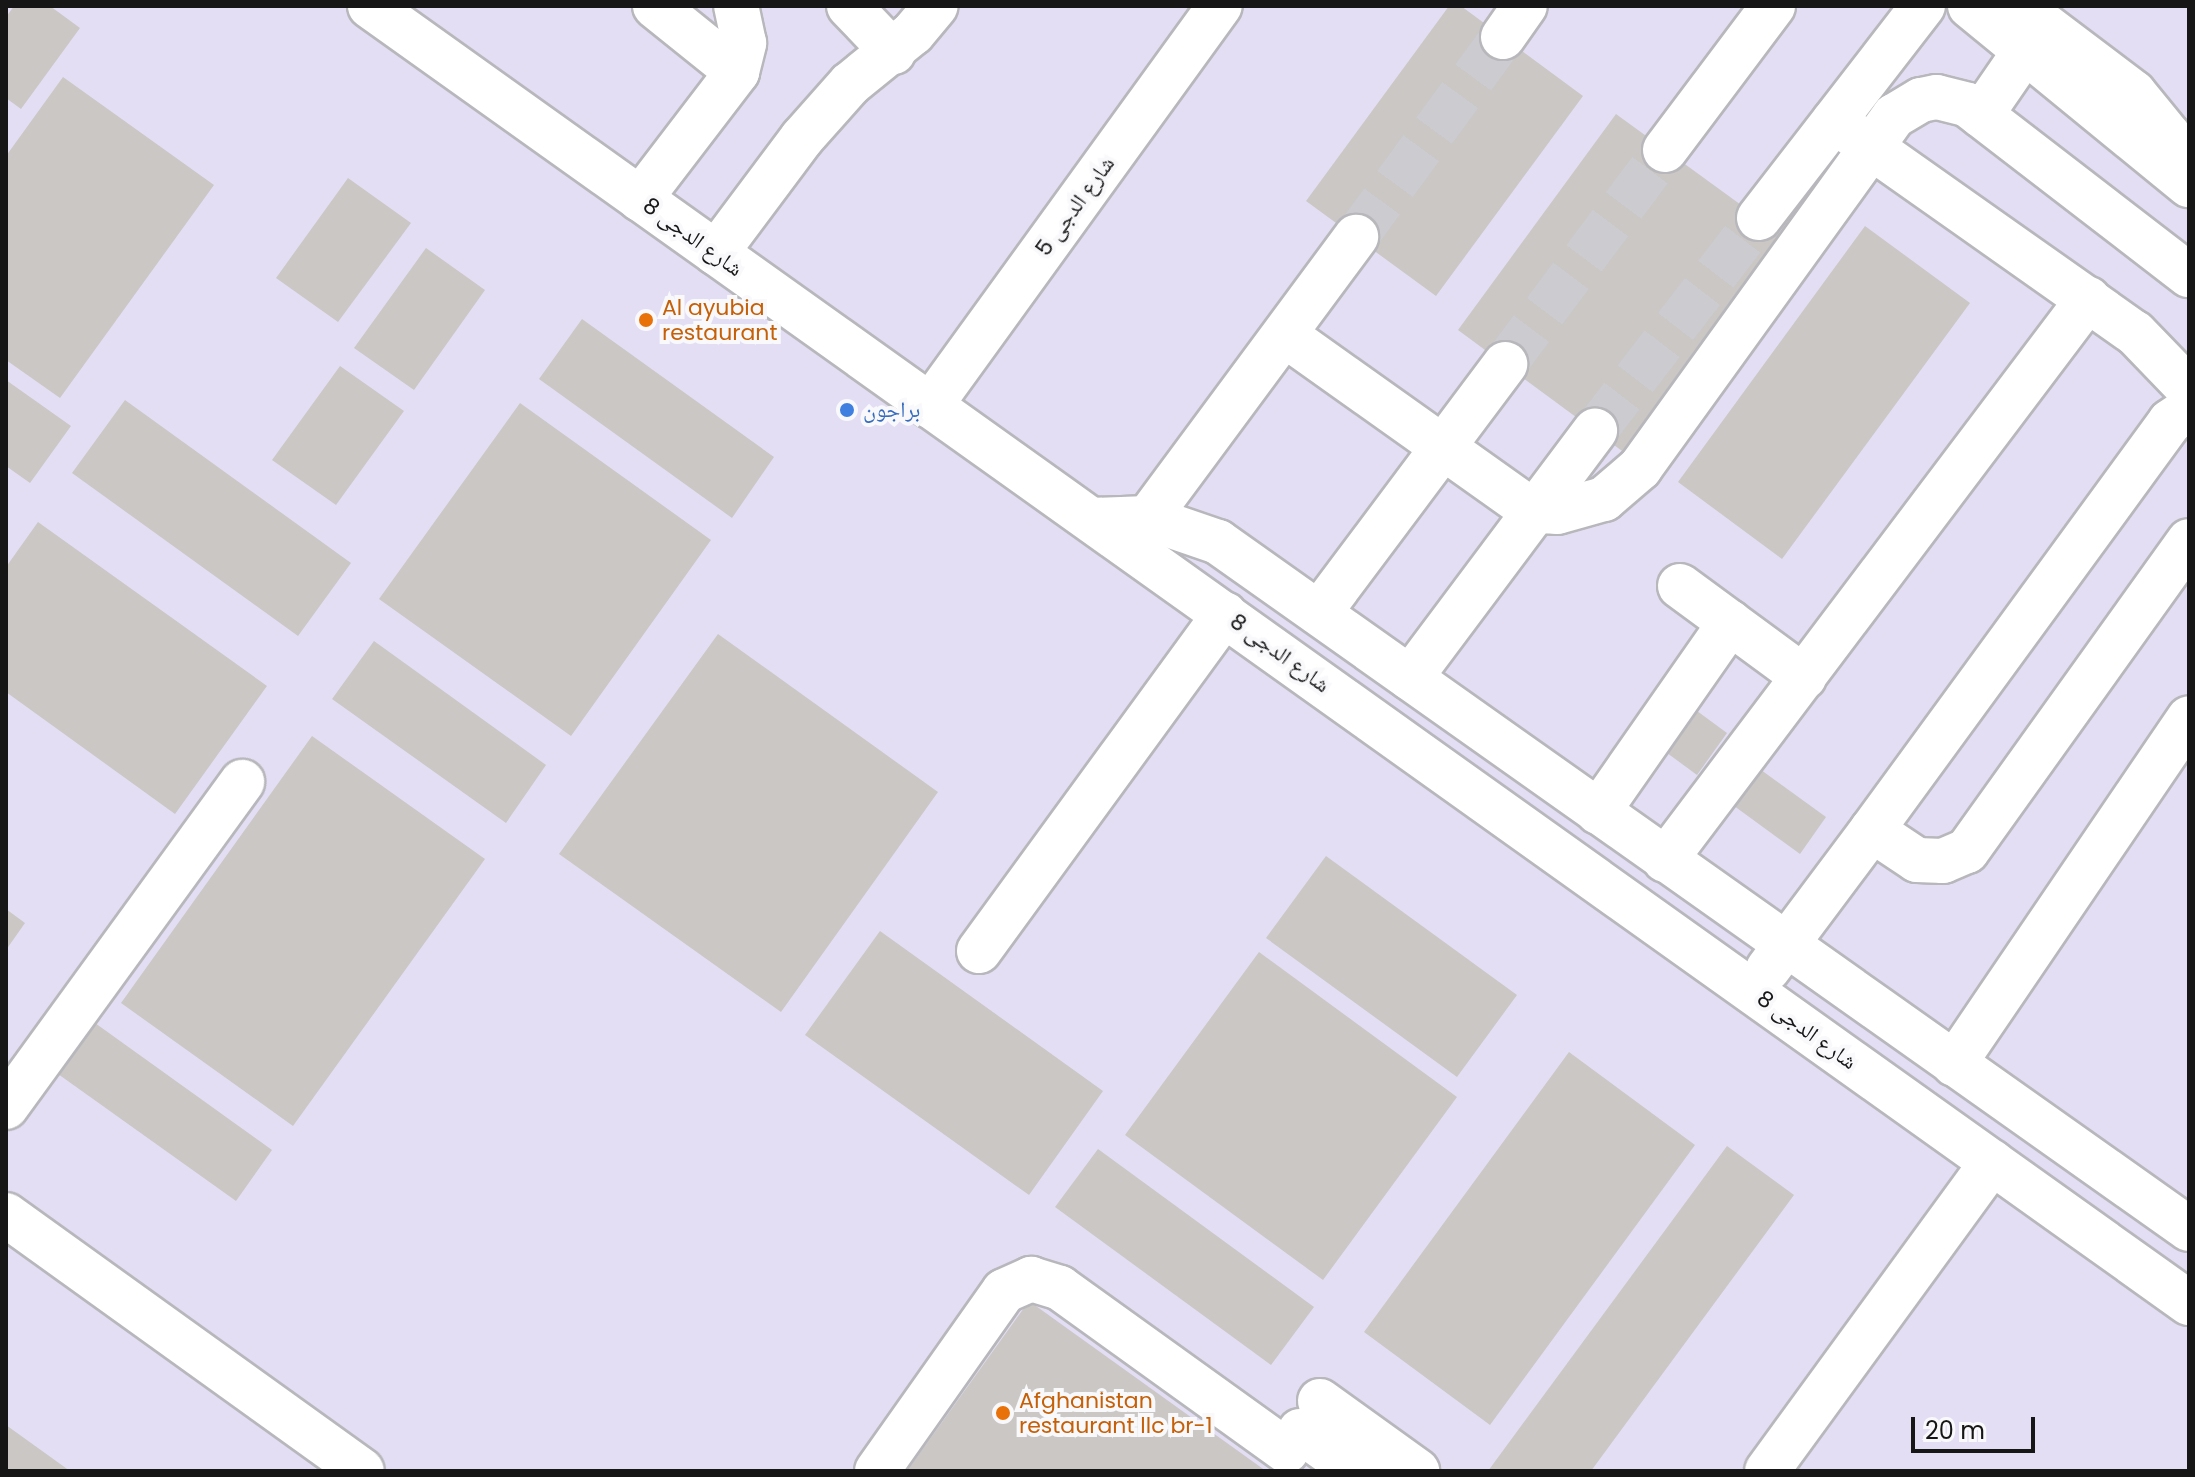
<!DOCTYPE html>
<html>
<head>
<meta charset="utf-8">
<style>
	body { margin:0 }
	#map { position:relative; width:2195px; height:1477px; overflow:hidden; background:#ecebef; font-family:Poppins,"Noto Naskh Arabic",sans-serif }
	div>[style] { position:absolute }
	.industrial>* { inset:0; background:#e4def4 }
	.building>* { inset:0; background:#cac7c5 }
	.minor-tunnel>* { height:44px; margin-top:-22px; transform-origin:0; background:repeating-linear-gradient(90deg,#cccbcf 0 44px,transparent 0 66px) }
	.roads { filter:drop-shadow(2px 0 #b8b7bb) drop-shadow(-2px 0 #b8b7bb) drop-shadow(0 2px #b8b7bb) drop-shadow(0 -2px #b8b7bb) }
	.minor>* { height:44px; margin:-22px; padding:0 22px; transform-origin:22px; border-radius:22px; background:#fff }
	.dots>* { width:22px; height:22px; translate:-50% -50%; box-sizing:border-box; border:4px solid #f9f9fc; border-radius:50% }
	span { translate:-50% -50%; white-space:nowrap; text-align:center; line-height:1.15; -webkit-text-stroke:8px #f9f9fc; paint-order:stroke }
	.street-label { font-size:22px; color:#161617 }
	.food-label { font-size:22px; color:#c56008 }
	.left { translate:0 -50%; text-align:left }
	.shop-label { font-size:22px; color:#366cbe }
	.frame { position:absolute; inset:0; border:8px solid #161617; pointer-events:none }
	.scale { position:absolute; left:1911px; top:1417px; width:124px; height:36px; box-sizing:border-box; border:4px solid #161617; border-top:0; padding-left:10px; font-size:24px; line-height:28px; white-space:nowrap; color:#161617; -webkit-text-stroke:6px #f9f9fc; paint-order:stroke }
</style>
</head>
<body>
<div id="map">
	<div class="industrial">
		<i style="clip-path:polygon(6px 6px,2189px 6px,2189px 1471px,6px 1471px)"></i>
	</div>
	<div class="building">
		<i style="clip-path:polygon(14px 6px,50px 6px,80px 28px,21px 109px,6px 98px,6px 17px)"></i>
		<i style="clip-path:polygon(1449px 6px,1461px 6px,1583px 96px,1436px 296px,1306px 201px)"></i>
		<i style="clip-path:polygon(63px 77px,214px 185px,60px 398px,6px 360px,6px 156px)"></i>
		<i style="clip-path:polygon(1616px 114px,1792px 242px,1633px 459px,1458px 330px)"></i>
		<i style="clip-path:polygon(348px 178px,411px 223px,338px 322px,276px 278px)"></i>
		<i style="clip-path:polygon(1865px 226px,1970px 303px,1782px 559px,1678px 482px)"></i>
		<i style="clip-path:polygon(426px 248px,485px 290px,414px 390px,354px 348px)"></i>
		<i style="clip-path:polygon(582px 319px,774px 457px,732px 518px,539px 379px)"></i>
		<i style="clip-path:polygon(340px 366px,404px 411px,336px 505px,272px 460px)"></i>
		<i style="clip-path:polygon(6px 380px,71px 426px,30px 483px,6px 466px)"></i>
		<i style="clip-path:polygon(125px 400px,351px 563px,298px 636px,72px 473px)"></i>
		<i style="clip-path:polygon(520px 403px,711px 540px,571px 736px,379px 599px)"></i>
		<i style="clip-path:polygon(38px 522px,267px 686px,175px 814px,6px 692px,6px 567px)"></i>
		<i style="clip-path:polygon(718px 634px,938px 792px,781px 1012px,559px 854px)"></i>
		<i style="clip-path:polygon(374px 641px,546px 765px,506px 823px,332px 699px)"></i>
		<i style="clip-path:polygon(1693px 708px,1727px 733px,1697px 775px,1663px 750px)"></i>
		<i style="clip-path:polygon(312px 736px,485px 859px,293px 1126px,121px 1003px)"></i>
		<i style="clip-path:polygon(1757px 767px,1826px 817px,1800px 854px,1730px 803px)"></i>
		<i style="clip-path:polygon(1326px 856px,1517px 995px,1457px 1077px,1266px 938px)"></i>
		<i style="clip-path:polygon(6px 909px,25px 923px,6px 950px)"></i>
		<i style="clip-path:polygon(880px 931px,1103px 1091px,1029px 1195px,805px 1035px)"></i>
		<i style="clip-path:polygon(1259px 952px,1457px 1097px,1323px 1280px,1125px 1135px)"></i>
		<i style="clip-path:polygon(95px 1023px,272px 1150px,236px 1201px,58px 1074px)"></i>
		<i style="clip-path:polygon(1569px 1052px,1695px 1145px,1490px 1425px,1364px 1332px)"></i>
		<i style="clip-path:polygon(1727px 1146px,1794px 1195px,1591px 1471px,1488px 1471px)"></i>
		<i style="clip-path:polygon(1098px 1149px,1314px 1307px,1271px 1365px,1055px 1207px)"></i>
		<i style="clip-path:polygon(1029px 1301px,1220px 1438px,1266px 1471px,907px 1471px)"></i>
		<i style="clip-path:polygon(6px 1425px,70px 1471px,6px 1471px)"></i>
	</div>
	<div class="minor-tunnel">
		<i style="left:1356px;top:237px;width:248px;rotate:-53.7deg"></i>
		<i style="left:1505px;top:364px;width:267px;rotate:-53.2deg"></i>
		<i style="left:1595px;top:431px;width:269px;rotate:-52.4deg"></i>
	</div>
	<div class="roads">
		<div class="minor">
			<i style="left:370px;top:6px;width:2234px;rotate:35.49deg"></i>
			<i style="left:655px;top:6px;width:105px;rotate:38.8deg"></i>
			<i style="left:737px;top:72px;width:30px;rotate:-76deg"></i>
			<i style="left:744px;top:43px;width:38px;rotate:-102deg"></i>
			<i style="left:849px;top:6px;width:64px;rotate:46.3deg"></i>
			<i style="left:1970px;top:6px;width:283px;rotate:39.3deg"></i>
			<i style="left:2019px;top:6px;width:144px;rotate:37.1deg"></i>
			<i style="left:2134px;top:93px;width:55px;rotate:50.9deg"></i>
			<i style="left:2169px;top:136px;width:38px;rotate:63deg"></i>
			<i style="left:1503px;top:37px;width:38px;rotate:-55deg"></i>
			<i style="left:1981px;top:115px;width:78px;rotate:-55.5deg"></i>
			<i style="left:1834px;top:121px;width:368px;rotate:35.2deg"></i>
			<i style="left:2135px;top:333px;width:78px;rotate:46deg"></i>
			<i style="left:1665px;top:150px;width:180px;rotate:-53.1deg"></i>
			<i style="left:640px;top:199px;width:160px;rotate:-52.6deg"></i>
			<i style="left:1759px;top:218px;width:268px;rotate:-52.3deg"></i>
			<i style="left:716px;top:253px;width:144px;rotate:-53.2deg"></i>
			<i style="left:802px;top:138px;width:72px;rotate:-48.4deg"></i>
			<i style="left:850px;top:84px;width:81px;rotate:-39deg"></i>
			<i style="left:913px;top:33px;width:35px;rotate:-50deg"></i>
			<i style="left:1285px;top:335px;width:304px;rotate:35.4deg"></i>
			<i style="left:1533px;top:511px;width:24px;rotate:2deg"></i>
			<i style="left:1557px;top:512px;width:49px;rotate:-15.5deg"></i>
			<i style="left:1604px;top:499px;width:48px;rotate:-40.7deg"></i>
			<i style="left:1640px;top:468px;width:434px;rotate:-54.2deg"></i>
			<i style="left:1894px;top:116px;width:31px;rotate:-31deg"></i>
			<i style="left:1921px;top:100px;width:16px;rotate:-11deg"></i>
			<i style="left:1937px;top:97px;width:32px;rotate:14deg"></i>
			<i style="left:1968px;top:105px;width:279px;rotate:37.6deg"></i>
			<i style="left:930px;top:406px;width:494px;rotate:-54.1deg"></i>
			<i style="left:2189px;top:409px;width:23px;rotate:146deg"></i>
			<i style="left:2170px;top:422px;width:505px;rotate:126.14deg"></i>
			<i style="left:1872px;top:830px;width:54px;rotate:33.7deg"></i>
			<i style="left:1917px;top:860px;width:26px;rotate:2deg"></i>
			<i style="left:1943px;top:861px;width:26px;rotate:-23deg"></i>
			<i style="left:1967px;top:851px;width:381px;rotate:-54.4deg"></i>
			<i style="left:1148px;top:518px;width:350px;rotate:-53.5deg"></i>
			<i style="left:1092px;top:520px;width:56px;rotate:-2deg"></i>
			<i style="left:1148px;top:518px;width:74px;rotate:18.9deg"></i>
			<i style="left:1218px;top:542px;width:1189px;rotate:35.28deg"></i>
			<i style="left:1680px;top:586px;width:154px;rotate:36.3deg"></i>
			<i style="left:1319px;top:613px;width:311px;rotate:-53.2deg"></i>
			<i style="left:1410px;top:678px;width:309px;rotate:-53.2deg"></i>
			<i style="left:1598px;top:812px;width:231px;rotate:-55.1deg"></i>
			<i style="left:1665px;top:860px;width:703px;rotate:-52.98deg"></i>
			<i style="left:979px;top:951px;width:417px;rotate:-53.9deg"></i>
			<i style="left:1768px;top:969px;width:174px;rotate:-53.2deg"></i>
			<i style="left:1954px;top:1064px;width:418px;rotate:-55.8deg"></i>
			<i style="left:6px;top:1107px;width:402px;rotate:-54deg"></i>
			<i style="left:6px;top:1215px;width:438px;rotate:35.7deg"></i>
			<i style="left:1320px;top:1401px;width:120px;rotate:35.8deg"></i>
			<i style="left:1300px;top:1431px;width:69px;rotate:35.5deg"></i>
			<i style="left:877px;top:1471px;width:220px;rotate:-54.8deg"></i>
			<i style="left:1004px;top:1291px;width:30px;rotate:-24deg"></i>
			<i style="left:1031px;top:1279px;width:30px;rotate:17deg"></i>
			<i style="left:1060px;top:1288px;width:279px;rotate:35.7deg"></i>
			<i style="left:1767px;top:1471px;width:382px;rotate:-53.9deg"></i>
		</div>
	</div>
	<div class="dots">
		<i style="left:646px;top:320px;background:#e8710a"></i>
		<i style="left:847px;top:410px;background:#3f7fe0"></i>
		<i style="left:1003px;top:1413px;background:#e8710a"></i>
	</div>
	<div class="street-label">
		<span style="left:1075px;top:206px;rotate:-54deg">شارع الدجى 5</span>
		<span style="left:693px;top:237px;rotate:36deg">شارع الدجى 8</span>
		<span style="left:1280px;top:653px;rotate:36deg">شارع الدجى 8</span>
		<span style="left:1807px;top:1030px;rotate:36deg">شارع الدجى 8</span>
	</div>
	<div class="food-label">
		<span class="left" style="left:662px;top:320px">Al ayubia<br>restaurant</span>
		<span class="left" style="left:1019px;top:1413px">Afghanistan<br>restaurant llc br-1</span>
	</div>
	<div class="shop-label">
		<span class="left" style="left:863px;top:410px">براجون</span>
	</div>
	<div class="frame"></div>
	<div class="scale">20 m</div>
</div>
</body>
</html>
